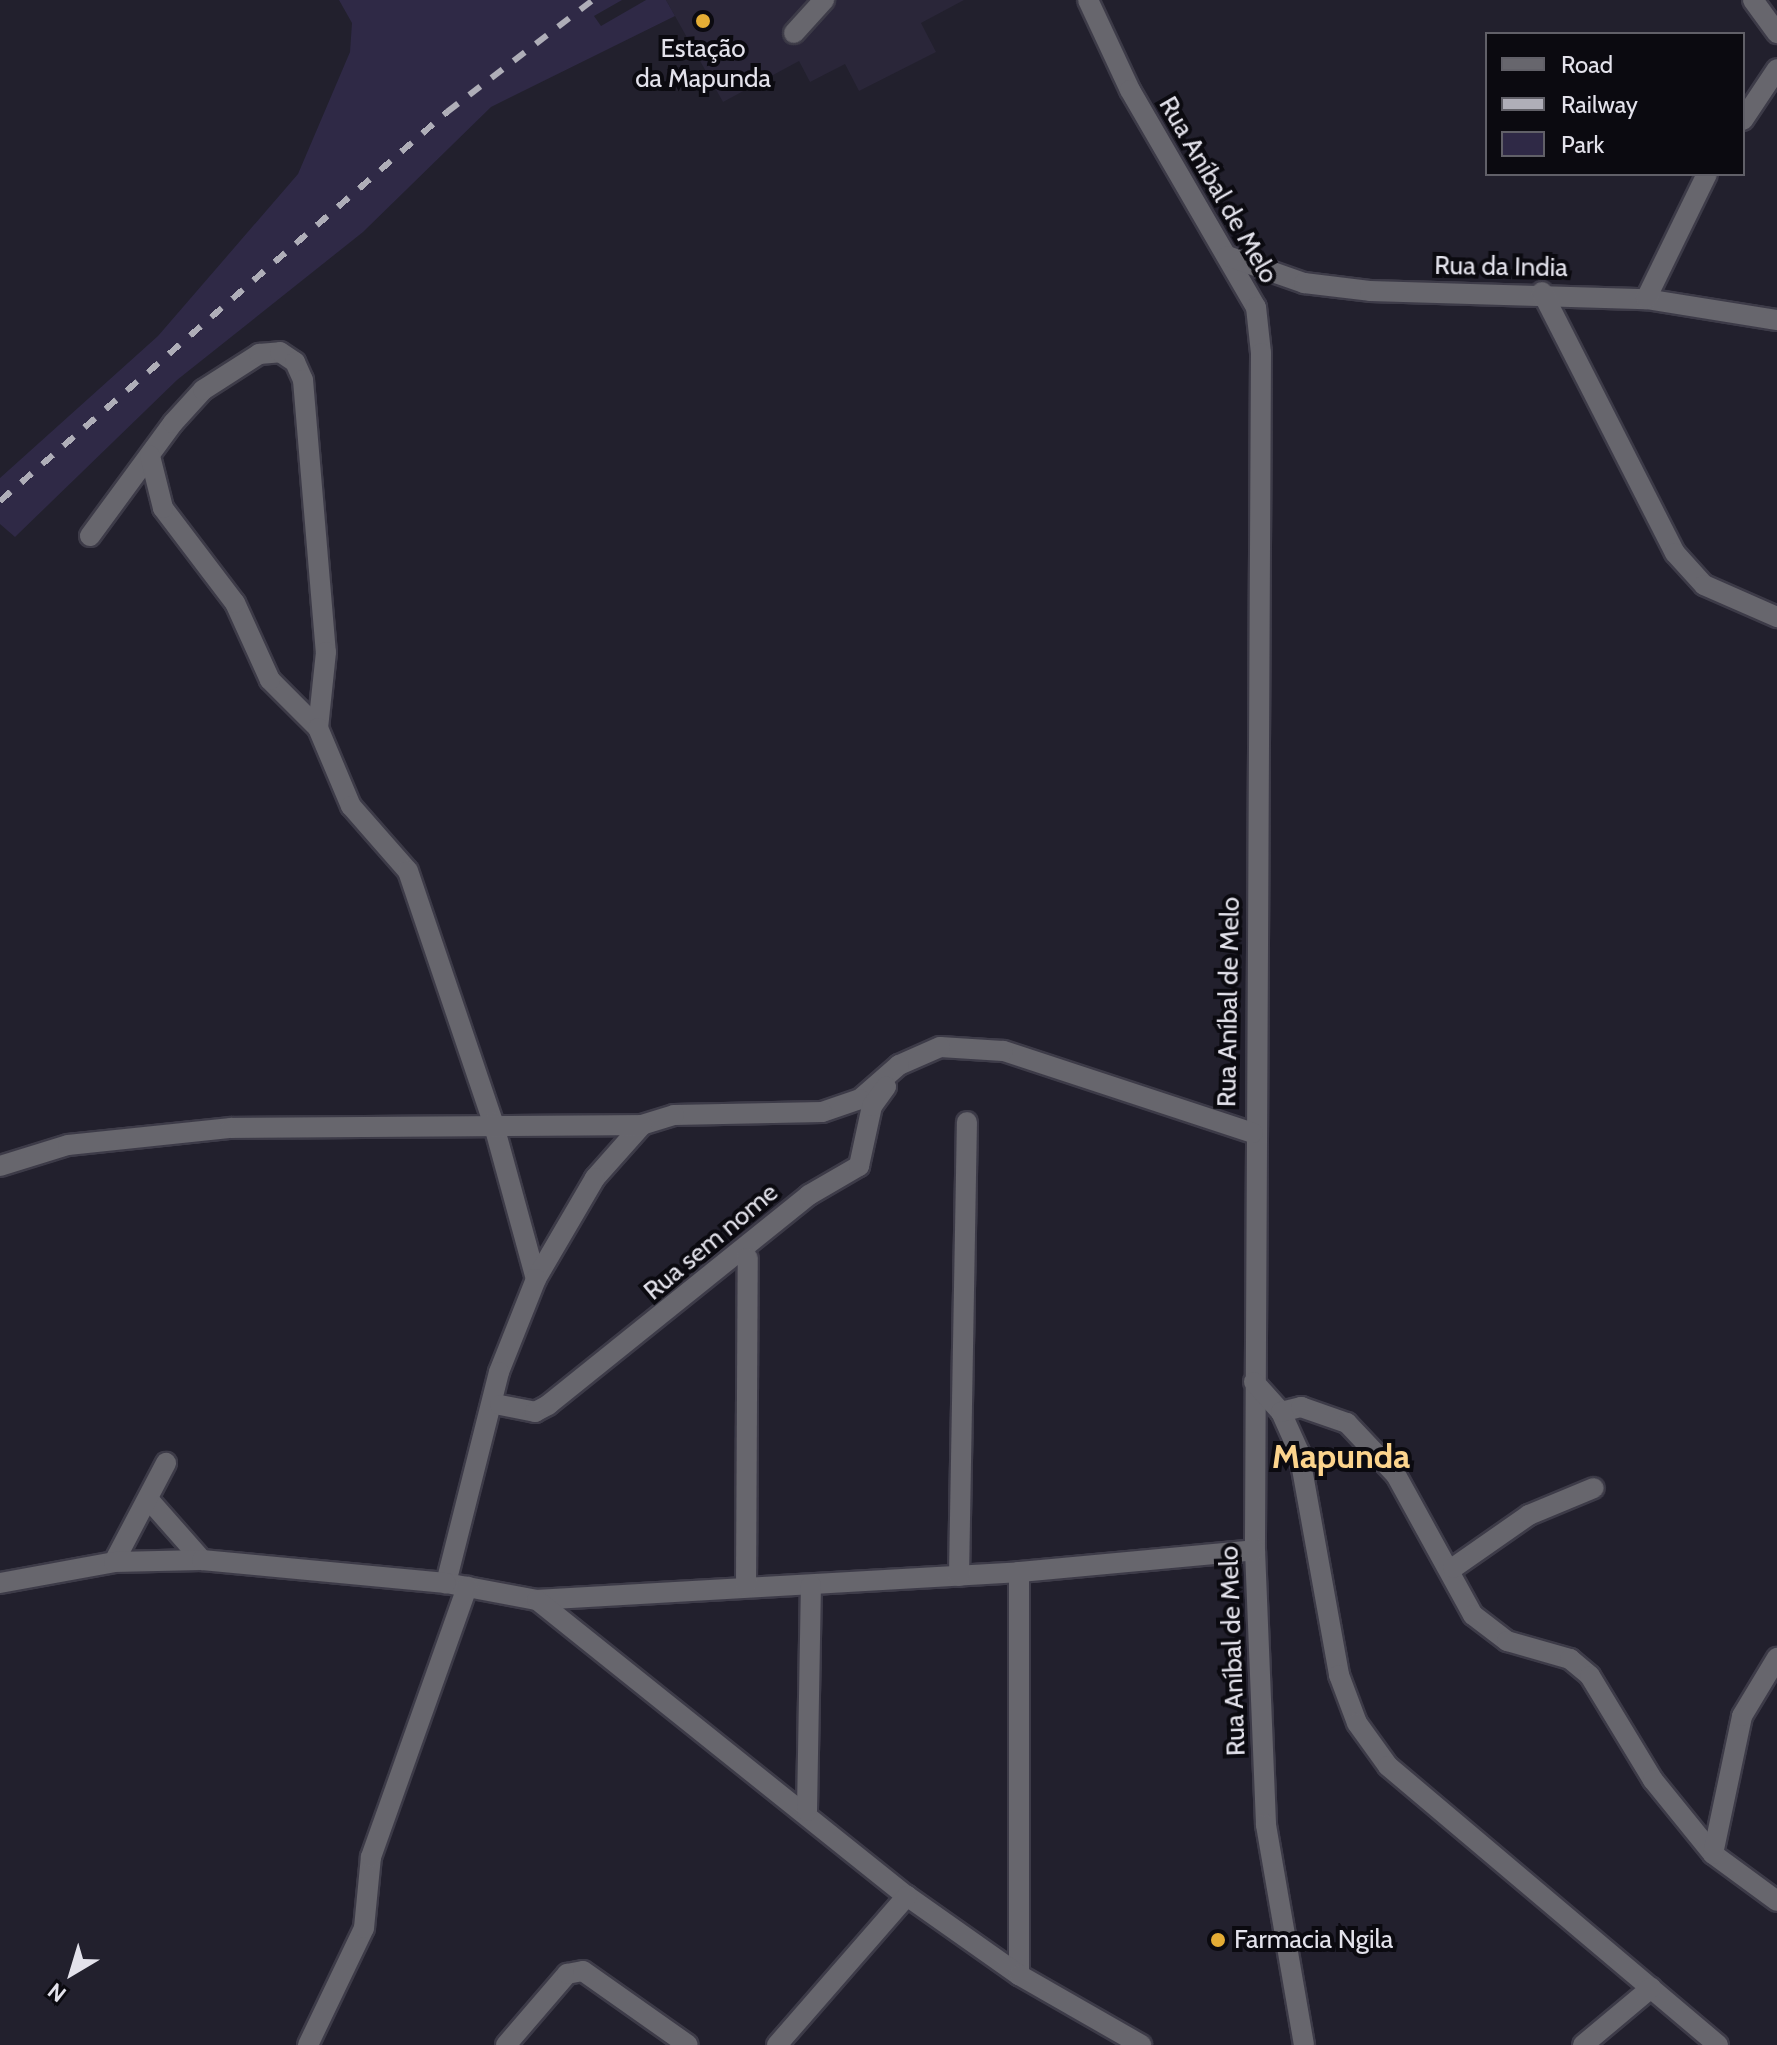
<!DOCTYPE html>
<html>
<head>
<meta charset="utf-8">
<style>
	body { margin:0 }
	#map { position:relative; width:1777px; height:2045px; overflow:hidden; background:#22202d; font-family:Cabin,sans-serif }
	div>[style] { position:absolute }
	.built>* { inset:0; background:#2a2639 }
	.green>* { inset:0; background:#2f2946 }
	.roads { filter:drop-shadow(2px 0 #3d3b48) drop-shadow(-2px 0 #3d3b48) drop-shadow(0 2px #3d3b48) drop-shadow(0 -2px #3d3b48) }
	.minor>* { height:20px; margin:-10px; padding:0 10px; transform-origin:10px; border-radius:10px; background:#67666d }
	.rail>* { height:6px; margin-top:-3px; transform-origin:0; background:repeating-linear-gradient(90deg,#afaeb8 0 14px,transparent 0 28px) }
	.dots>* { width:22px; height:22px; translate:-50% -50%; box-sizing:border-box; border:4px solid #0b0a10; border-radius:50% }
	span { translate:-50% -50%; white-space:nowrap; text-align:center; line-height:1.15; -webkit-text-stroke:8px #0b0a10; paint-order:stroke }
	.poi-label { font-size:26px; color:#e3e2eb }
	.left { translate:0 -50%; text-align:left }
	.street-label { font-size:26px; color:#e3e2eb }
	.district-label { font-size:34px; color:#fcd48d; font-weight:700 }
	.legend { position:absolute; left:1485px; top:32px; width:260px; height:144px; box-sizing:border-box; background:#0b0a10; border:2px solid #616068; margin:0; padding:10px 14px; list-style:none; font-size:24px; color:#e3e2eb }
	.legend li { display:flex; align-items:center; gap:16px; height:40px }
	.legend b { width:40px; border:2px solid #616068 }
	.north { position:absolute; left:32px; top:1933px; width:80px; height:80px; -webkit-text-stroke:6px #0b0a10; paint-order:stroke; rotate:218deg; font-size:22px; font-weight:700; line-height:32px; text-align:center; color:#e3e2eb }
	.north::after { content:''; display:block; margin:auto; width:28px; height:36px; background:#e3e2eb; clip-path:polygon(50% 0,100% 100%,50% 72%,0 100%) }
</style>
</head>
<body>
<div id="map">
	<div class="built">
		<i style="clip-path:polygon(666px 0,964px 0,921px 23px,936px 52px,859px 91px,845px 64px,810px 82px,799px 61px,723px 102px)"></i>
	</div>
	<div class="green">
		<i style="clip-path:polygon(339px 0,622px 0,594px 16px,601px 26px,646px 0,666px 0,675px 16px,491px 107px,363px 232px,177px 380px,15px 537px,0 524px,0 478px,158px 336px,298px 174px,350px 52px,352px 23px)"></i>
	</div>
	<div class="roads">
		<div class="minor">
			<i style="left:1088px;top:0;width:99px;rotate:65deg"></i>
			<i style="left:1130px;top:90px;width:251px;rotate:59.9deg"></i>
			<i style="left:1256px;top:307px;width:46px;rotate:83.8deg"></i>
			<i style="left:1261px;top:353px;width:1197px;rotate:90.29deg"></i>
			<i style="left:1255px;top:1550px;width:275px;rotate:87.7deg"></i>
			<i style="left:1266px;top:1825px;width:223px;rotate:80.2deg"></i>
			<i style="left:1753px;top:0;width:41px;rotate:54deg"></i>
			<i style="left:794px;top:33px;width:45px;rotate:-47.7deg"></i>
			<i style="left:1743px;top:120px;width:61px;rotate:-56.3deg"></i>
			<i style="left:1227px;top:256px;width:82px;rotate:19.3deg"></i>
			<i style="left:1304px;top:283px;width:66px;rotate:6.9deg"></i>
			<i style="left:1370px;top:291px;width:276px;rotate:1.7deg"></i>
			<i style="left:1646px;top:299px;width:133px;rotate:9.1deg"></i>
			<i style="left:1542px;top:292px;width:293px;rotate:63deg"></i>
			<i style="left:1675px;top:553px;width:43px;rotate:47.8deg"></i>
			<i style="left:1704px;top:585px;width:80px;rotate:23.7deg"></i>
			<i style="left:1646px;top:299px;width:139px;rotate:-64deg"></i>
			<i style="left:90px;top:536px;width:140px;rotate:-53.7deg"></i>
			<i style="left:173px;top:423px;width:45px;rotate:-47.7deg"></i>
			<i style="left:203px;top:390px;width:67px;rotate:-32.7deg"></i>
			<i style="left:259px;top:354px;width:21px;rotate:-5deg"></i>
			<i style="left:280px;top:352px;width:18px;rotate:34deg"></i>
			<i style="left:295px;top:362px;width:20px;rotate:66deg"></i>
			<i style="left:303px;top:380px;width:273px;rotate:85.2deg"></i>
			<i style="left:326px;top:652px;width:76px;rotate:96deg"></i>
			<i style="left:318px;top:728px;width:68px;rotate:-135deg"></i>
			<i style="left:270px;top:680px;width:85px;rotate:-114.4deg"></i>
			<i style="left:235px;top:603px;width:119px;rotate:-127.2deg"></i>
			<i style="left:163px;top:508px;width:54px;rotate:-104deg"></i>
			<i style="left:318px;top:728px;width:85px;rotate:67.1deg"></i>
			<i style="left:351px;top:806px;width:86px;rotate:48.8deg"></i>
			<i style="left:408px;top:871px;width:265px;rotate:71.3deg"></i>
			<i style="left:493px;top:1122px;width:163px;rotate:74.7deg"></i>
			<i style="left:1253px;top:1133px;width:263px;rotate:-161.8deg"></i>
			<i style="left:1003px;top:1051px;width:63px;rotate:-176.4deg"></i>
			<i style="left:940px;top:1047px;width:45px;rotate:156.3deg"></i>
			<i style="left:899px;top:1065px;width:52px;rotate:138.9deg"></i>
			<i style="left:860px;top:1099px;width:40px;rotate:161.1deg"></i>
			<i style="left:822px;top:1112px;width:148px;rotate:178.8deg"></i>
			<i style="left:674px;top:1115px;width:34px;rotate:163deg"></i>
			<i style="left:642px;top:1125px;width:71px;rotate:131.6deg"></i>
			<i style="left:595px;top:1178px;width:117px;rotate:120.3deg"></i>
			<i style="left:536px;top:1279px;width:100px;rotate:111.7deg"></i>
			<i style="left:499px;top:1372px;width:218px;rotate:104.1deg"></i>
			<i style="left:446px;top:1583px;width:93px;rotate:10.6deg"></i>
			<i style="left:537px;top:1600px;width:483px;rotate:-3.3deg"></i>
			<i style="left:1019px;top:1572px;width:237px;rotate:-5.3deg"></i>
			<i style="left:0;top:1166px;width:71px;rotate:-17.2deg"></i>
			<i style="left:68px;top:1145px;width:164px;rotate:-6deg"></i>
			<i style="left:231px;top:1128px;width:411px;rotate:-0.4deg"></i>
			<i style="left:1254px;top:1382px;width:40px;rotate:48deg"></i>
			<i style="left:1281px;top:1412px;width:44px;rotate:65.8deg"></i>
			<i style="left:1299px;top:1452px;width:227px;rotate:79.8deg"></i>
			<i style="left:1339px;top:1675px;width:51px;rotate:69.4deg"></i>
			<i style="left:1357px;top:1723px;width:53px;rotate:54.2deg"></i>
			<i style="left:1388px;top:1766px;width:432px;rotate:40.2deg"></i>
			<i style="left:500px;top:1405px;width:36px;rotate:11deg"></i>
			<i style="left:535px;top:1412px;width:15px;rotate:-28deg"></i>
			<i style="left:548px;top:1405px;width:335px;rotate:-38.8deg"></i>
			<i style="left:809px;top:1195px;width:58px;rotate:-30.1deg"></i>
			<i style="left:859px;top:1166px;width:61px;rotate:-77.8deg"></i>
			<i style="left:872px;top:1106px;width:24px;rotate:-54deg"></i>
			<i style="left:1281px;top:1412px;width:21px;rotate:-14deg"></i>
			<i style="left:1301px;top:1407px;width:49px;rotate:19.2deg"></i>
			<i style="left:1347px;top:1423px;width:71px;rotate:46.7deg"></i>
			<i style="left:1396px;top:1475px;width:160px;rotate:61.2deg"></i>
			<i style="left:1473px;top:1615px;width:43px;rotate:37.4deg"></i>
			<i style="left:1507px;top:1641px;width:66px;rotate:15.9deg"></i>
			<i style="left:1570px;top:1659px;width:26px;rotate:40deg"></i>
			<i style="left:1590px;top:1676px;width:122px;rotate:58.8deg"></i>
			<i style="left:1653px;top:1780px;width:95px;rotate:51deg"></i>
			<i style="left:1713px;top:1854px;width:79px;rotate:36.3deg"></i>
			<i style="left:150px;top:1501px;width:79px;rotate:48.6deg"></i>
			<i style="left:114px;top:1562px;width:112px;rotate:-62.3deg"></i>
			<i style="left:1453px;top:1568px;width:93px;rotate:-34.9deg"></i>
			<i style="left:1529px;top:1515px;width:70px;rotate:-22.6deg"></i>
			<i style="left:1019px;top:1572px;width:403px;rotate:90deg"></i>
			<i style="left:959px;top:1576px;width:454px;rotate:-89deg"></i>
			<i style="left:0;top:1583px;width:116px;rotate:-10.4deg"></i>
			<i style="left:114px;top:1562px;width:88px;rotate:-1.3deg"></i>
			<i style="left:202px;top:1560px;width:245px;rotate:5.4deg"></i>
			<i style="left:746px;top:1587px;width:329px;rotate:-89.7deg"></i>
			<i style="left:537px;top:1600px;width:474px;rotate:38.7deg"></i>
			<i style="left:907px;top:1896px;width:137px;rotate:35.2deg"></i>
			<i style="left:1019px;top:1975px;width:141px;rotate:29.8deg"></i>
			<i style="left:807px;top:1811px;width:226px;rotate:-89deg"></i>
			<i style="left:1713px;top:1854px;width:141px;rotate:-78.1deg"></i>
			<i style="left:1742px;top:1716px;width:68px;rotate:-58.9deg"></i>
			<i style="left:308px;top:2045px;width:130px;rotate:-64.4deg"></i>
			<i style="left:364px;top:1928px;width:71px;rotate:-84.4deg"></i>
			<i style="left:371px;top:1857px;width:287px;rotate:-70.4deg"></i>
			<i style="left:506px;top:2045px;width:94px;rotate:-49.3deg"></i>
			<i style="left:567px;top:1974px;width:16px;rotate:-11deg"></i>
			<i style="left:583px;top:1971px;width:128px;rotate:35.2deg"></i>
			<i style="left:777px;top:2045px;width:198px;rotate:-48.9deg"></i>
			<i style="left:1583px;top:2045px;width:89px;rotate:-40deg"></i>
		</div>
	</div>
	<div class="rail">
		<i style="left:0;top:501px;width:593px;rotate:-41.03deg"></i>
		<i style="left:447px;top:112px;width:184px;rotate:-37.5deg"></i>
	</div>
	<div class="dots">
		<i style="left:703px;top:21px;background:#e5ad35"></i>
		<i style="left:1218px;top:1940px;background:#e5ad35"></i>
	</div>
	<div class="poi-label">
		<span style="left:703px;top:64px">Estação<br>da Mapunda</span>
		<span class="left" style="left:1234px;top:1940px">Farmacia Ngila</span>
	</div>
	<div class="street-label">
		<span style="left:1218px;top:190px;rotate:60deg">Rua Aníbal de Melo</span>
		<span style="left:1501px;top:267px;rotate:1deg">Rua da India</span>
		<span style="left:1229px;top:1002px;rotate:-89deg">Rua Aníbal de Melo</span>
		<span style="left:711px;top:1242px;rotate:-40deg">Rua sem nome</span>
		<span style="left:1233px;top:1651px;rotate:-92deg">Rua Aníbal de Melo</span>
	</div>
	<div class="district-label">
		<span style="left:1341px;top:1457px">Mapunda</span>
	</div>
	<ul class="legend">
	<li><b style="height:10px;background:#67666d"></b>Road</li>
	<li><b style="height:10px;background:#afaeb8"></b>Railway</li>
	<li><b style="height:22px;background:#2f2946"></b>Park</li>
	</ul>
	<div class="north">N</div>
</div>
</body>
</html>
